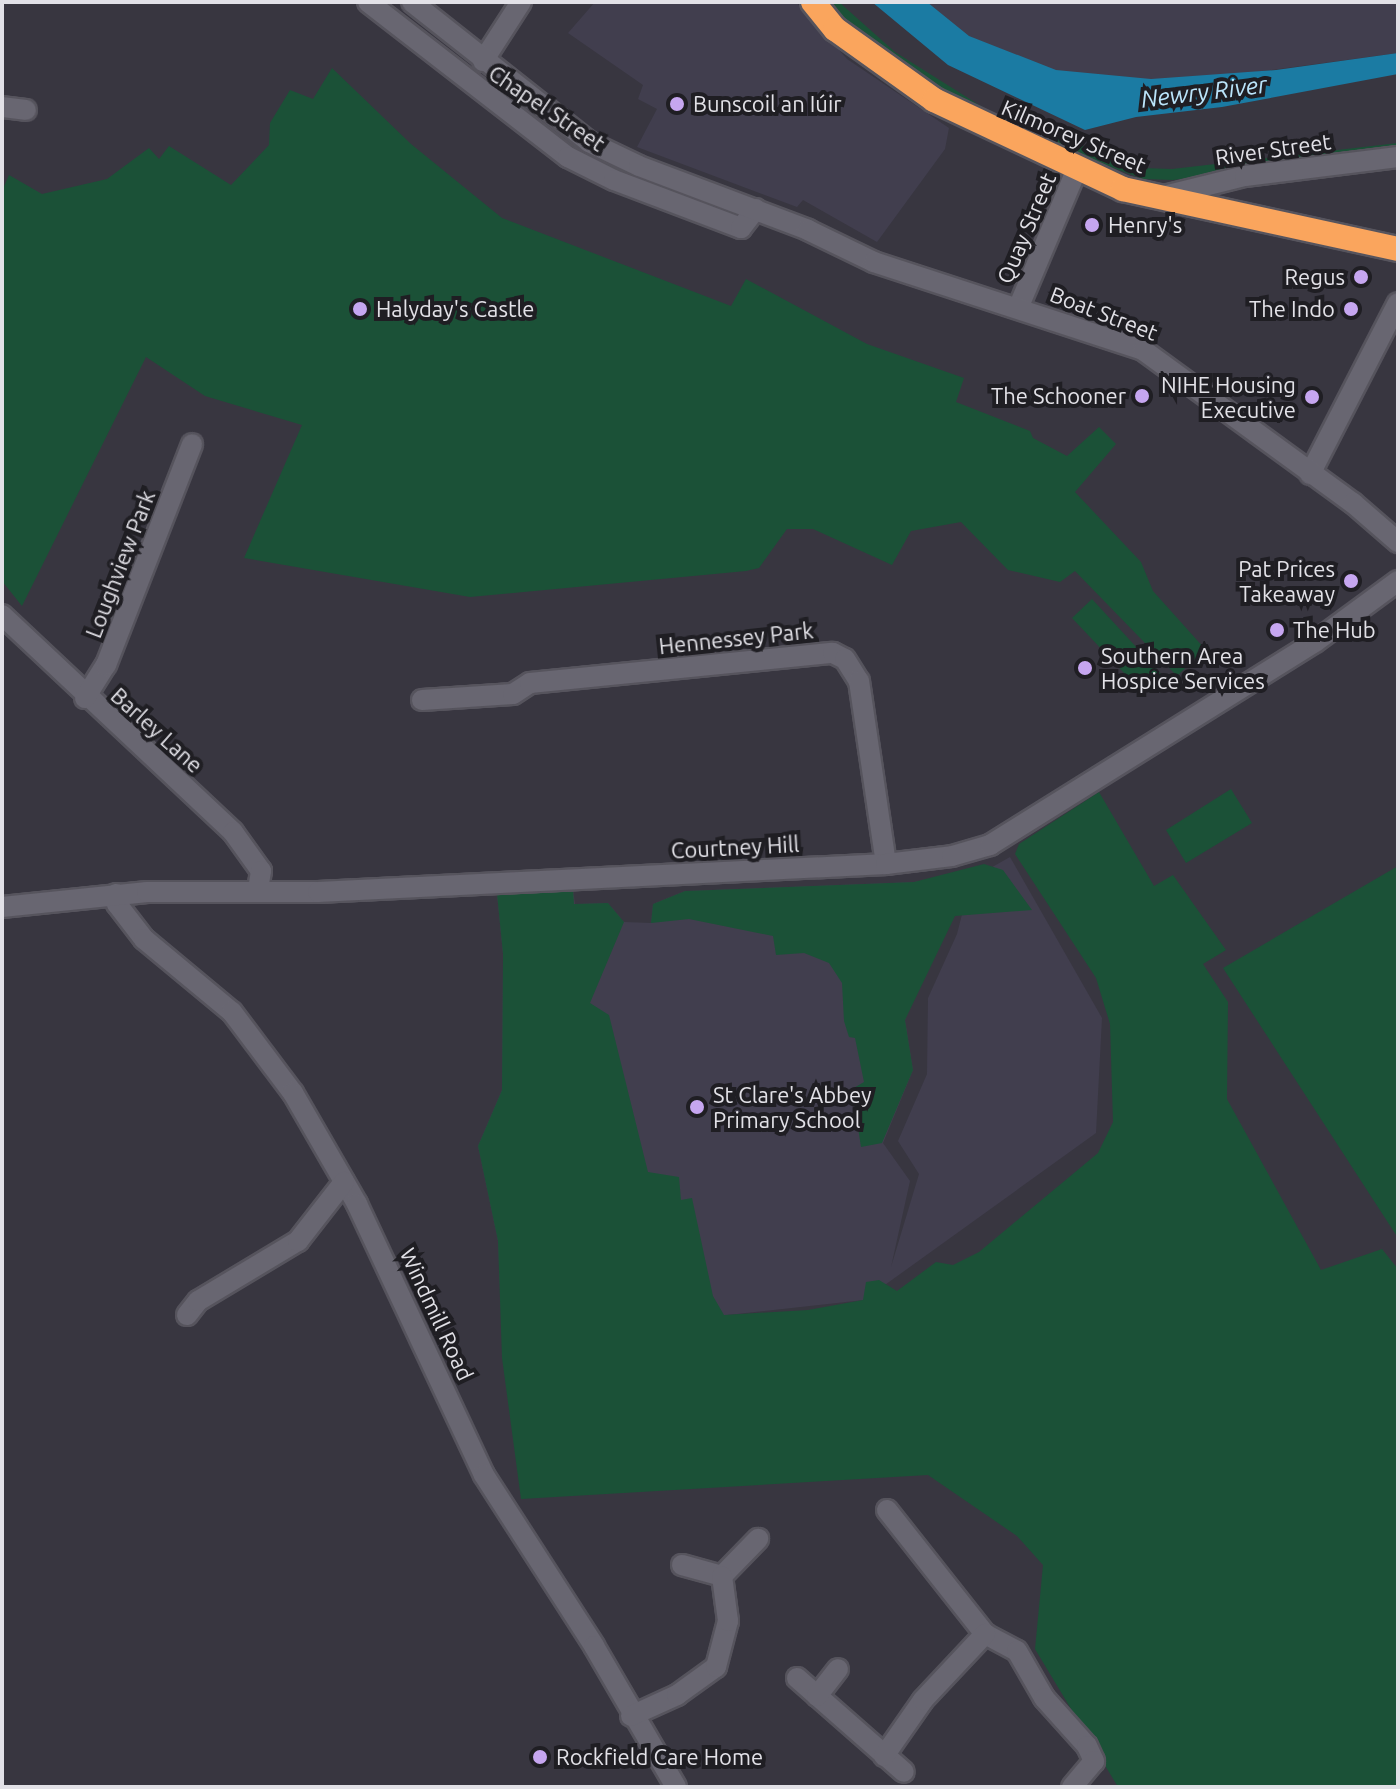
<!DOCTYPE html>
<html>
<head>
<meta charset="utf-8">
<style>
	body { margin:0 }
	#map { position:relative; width:1400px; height:1789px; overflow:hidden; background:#383640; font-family:Ubuntu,sans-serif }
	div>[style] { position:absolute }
	.built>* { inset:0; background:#413e4e }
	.green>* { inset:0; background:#1b5137 }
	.water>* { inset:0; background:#1b7ba3 }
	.roads { filter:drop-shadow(2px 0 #56545d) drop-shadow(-2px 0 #56545d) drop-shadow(0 2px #56545d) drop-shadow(0 -2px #56545d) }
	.street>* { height:20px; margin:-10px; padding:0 10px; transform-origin:10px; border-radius:10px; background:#686671 }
	.secondary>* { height:20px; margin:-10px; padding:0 10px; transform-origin:10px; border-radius:10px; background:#686671 }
	.highway>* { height:24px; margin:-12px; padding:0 12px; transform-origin:12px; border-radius:12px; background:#faa55d }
	.dots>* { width:22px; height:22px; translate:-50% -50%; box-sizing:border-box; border:4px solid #1f1e23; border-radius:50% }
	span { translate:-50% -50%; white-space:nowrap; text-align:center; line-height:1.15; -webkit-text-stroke:8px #1f1e23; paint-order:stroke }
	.poi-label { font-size:22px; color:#e2e1e7 }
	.left { translate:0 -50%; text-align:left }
	.right { translate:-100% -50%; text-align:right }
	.street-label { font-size:22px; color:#e2e1e7 }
	.water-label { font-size:24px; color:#bbe5fb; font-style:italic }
	.frame { position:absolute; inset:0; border:4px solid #e2e1e7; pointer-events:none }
</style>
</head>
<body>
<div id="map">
	<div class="built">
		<i style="clip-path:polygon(595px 2px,796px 2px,847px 59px,949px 128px,945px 149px,877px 242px,803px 200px,797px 207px,637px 147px,657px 109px,638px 99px,643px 85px,568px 33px)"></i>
		<i style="clip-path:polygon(902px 2px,1398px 2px,1398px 53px,1129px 89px,1039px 78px)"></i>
		<i style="clip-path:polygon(1010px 857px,1102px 1018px,1096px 1133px,864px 1300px,502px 1340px,498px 1241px,478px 1146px,502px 1090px,503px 954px,497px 894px,573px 889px,575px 904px,608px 903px,624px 922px,651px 923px,653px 904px,685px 891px,914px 882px,962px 873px,905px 1020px,913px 1070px,883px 1143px,910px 1181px,891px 1267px,919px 1174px,898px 1141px,927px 1074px,928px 998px,957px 934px,971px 879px)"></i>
	</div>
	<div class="green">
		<i style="clip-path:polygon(827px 2px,839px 2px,895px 52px,992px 113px,1142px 168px,1172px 169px,1398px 143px,1398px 151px,1173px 180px,1143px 179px,1047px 143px,953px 99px,887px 56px)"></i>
		<i style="clip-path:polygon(332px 68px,411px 144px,502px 218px,731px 306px,746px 279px,867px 344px,964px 378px,956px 402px,1030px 431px,1033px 438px,1067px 456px,1099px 427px,1116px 444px,1075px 492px,1141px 562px,1153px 591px,1205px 649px,1177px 676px,1075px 571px,1060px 582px,1008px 570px,961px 522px,911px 531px,892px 565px,813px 529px,787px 529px,759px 568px,746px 571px,470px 597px,244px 558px,302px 425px,205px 396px,146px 357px,22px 606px,2px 581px,2px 191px,9px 175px,42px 194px,107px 179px,149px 148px,159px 159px,169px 146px,231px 185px,269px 145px,270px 123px,290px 90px,313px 99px)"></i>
		<i style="clip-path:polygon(1092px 599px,1162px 675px,1143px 693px,1072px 618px)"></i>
		<i style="clip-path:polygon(1231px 789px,1252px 823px,1186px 863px,1166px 830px)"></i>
		<i style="clip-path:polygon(1099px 792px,1154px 886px,1173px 875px,1226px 950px,1203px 964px,1228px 1002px,1227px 1099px,1321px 1270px,1382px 1249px,1398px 1269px,1398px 1787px,1118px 1787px,1035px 1649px,1043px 1565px,1017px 1536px,928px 1475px,521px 1499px,502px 1358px,498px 1241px,478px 1146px,502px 1090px,503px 954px,497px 894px,573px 889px,574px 904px,608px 903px,624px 922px,590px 1003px,609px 1015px,648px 1172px,679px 1177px,681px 1200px,692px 1198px,713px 1296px,724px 1315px,808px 1310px,863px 1300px,866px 1282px,879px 1280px,897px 1291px,936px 1262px,953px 1265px,979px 1252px,1098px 1153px,1113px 1122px,1110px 1024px,1096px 978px,1015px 854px,1019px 844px)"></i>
		<i style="clip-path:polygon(984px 864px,1003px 870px,1032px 910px,955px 916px,905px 1020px,913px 1070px,882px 1143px,861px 1147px,852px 1089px,864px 1082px,855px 1038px,849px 1037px,844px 1021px,842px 983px,829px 963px,804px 953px,776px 955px,773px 936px,689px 919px,651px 923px,653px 904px,685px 891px,914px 882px)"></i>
		<i style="clip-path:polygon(1398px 866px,1398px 1238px,1223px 968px)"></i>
	</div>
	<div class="water">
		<i style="clip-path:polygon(872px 2px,927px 2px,969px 36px,1056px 70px,1151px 79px,1276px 70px,1398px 53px,1398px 74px,1222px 107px,1136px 117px,1085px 130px,948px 65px)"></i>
	</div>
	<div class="roads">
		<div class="street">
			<i style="left:368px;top:2px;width:253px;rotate:37.8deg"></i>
			<i style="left:568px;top:157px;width:51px;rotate:26.6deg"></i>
			<i style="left:614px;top:180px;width:136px;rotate:20.7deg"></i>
			<i style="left:741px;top:228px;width:24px;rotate:-52deg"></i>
			<i style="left:483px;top:61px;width:70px;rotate:-57.2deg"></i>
			<i style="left:2px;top:107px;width:24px;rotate:7deg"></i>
			<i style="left:1019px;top:306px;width:149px;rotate:-67.1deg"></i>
			<i style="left:1310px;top:474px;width:192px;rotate:-62.8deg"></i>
			<i style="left:2px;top:615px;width:317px;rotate:43.2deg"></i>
			<i style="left:233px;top:832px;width:48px;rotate:54.3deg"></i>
			<i style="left:261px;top:871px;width:19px;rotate:99deg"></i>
			<i style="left:85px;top:698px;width:39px;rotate:-58deg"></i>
			<i style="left:106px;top:665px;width:237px;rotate:-68.7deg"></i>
			<i style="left:422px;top:700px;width:91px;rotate:-3.8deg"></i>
			<i style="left:513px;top:694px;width:20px;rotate:-33deg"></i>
			<i style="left:530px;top:683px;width:304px;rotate:-5.7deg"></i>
			<i style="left:833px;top:653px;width:13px;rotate:27deg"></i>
			<i style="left:845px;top:659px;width:26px;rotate:58deg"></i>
			<i style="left:859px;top:681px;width:185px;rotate:81.6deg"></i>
			<i style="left:116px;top:894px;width:10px;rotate:84deg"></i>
			<i style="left:117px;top:904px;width:44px;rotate:52.4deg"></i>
			<i style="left:144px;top:939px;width:114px;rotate:39.7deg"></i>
			<i style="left:232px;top:1012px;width:101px;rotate:53deg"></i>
			<i style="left:293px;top:1093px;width:128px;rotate:60deg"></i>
			<i style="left:357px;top:1204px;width:299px;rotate:64.9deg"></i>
			<i style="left:484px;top:1475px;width:203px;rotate:57.2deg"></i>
			<i style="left:594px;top:1646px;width:163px;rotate:59.8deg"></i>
			<i style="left:2px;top:907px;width:146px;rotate:-5.9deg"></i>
			<i style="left:147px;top:892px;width:171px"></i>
			<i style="left:318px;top:892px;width:569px;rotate:-2.82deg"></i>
			<i style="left:886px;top:864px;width:66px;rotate:-6.9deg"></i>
			<i style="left:952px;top:856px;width:40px;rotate:-16deg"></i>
			<i style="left:990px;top:845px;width:383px;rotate:-32deg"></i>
			<i style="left:1315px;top:642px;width:103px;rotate:-36.3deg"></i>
			<i style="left:187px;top:1315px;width:18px;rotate:-52deg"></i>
			<i style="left:198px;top:1301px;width:117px;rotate:-31deg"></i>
			<i style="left:298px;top:1241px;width:75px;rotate:-52.1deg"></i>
			<i style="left:887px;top:1510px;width:158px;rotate:51.7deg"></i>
			<i style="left:985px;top:1634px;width:36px;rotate:28deg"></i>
			<i style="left:1017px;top:1651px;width:54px;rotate:60.1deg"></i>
			<i style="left:1044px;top:1698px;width:64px;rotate:48.1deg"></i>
			<i style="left:1087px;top:1746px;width:17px;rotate:65deg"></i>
			<i style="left:1094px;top:1761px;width:34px;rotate:130deg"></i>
			<i style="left:682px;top:1565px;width:41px;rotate:15.4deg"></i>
			<i style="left:722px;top:1576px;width:52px;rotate:-45.8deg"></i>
			<i style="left:797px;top:1678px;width:142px;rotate:41.3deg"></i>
			<i style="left:817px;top:1696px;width:34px;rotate:-52deg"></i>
			<i style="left:631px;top:1716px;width:51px;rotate:-24.5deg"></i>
			<i style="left:677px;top:1695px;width:48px;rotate:-35.7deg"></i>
			<i style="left:716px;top:1667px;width:48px;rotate:-75.4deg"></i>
			<i style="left:728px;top:1621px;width:45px;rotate:-97.6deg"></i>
			<i style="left:884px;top:1756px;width:68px;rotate:-55.1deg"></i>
			<i style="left:923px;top:1700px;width:91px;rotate:-46.8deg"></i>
		</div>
		<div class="secondary">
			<i style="left:412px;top:2px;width:226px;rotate:38.3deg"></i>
			<i style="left:589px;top:142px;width:55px;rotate:25.6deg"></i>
			<i style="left:639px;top:166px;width:181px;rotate:20.7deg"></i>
			<i style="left:808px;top:230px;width:73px;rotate:25.9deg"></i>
			<i style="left:874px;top:262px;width:283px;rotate:18.1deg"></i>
			<i style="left:1143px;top:350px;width:260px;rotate:36.1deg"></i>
			<i style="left:1353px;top:503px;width:60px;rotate:40.9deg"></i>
			<i style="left:1156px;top:198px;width:92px;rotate:-13.9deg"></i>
			<i style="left:1245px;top:176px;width:154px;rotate:-7.1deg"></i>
		</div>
		<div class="highway">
			<i style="left:813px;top:2px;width:35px;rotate:51deg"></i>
			<i style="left:835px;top:29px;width:122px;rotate:35.6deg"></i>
			<i style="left:934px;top:100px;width:209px;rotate:25.2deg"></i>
			<i style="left:1123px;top:189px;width:281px;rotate:12.3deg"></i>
		</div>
	</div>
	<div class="dots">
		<i style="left:677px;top:104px;background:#c6a6f0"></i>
		<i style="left:1092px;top:225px;background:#c6a6f0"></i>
		<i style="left:1361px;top:277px;background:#c6a6f0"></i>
		<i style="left:360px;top:309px;background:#c6a6f0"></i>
		<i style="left:1351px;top:309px;background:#c6a6f0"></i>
		<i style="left:1142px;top:396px;background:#c6a6f0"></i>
		<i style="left:1312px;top:397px;background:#c6a6f0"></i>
		<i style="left:1351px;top:581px;background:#c6a6f0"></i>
		<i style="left:1277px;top:630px;background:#c6a6f0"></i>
		<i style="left:1085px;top:668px;background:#c6a6f0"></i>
		<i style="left:697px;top:1107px;background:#c6a6f0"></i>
		<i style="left:540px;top:1757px;background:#c6a6f0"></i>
	</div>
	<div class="poi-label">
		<span class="left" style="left:693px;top:104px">Bunscoil an Iúir</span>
		<span class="left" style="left:1108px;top:225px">Henry's</span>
		<span class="right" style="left:1345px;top:277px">Regus</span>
		<span class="left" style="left:376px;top:309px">Halyday's Castle</span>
		<span class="right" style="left:1335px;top:309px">The Indo</span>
		<span class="right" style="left:1296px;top:397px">NIHE Housing<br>Executive</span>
		<span class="right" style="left:1126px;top:396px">The Schooner</span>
		<span class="right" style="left:1335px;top:581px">Pat Prices<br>Takeaway</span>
		<span class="left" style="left:1293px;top:630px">The Hub</span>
		<span class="left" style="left:1101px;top:668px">Southern Area<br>Hospice Services</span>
		<span class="left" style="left:713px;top:1107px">St Clare's Abbey<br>Primary School</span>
		<span class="left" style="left:556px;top:1757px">Rockfield Care Home</span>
	</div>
	<div class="street-label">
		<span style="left:547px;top:108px;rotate:34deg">Chapel Street</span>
		<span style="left:1074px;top:136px;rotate:23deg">Kilmorey Street</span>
		<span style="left:1273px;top:149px;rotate:-8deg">River Street</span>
		<span style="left:1026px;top:228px;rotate:-67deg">Quay Street</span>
		<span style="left:1104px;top:313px;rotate:21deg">Boat Street</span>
		<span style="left:120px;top:564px;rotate:-69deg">Loughview Park</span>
		<span style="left:736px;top:638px;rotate:-6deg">Hennessey Park</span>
		<span style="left:157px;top:730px;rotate:42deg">Barley Lane</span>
		<span style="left:735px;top:847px;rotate:-3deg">Courtney Hill</span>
		<span style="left:437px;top:1314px;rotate:65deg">Windmill Road</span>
	</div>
	<div class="water-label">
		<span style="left:1204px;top:92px;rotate:-7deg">Newry River</span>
	</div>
	<div class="frame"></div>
</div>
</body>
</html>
